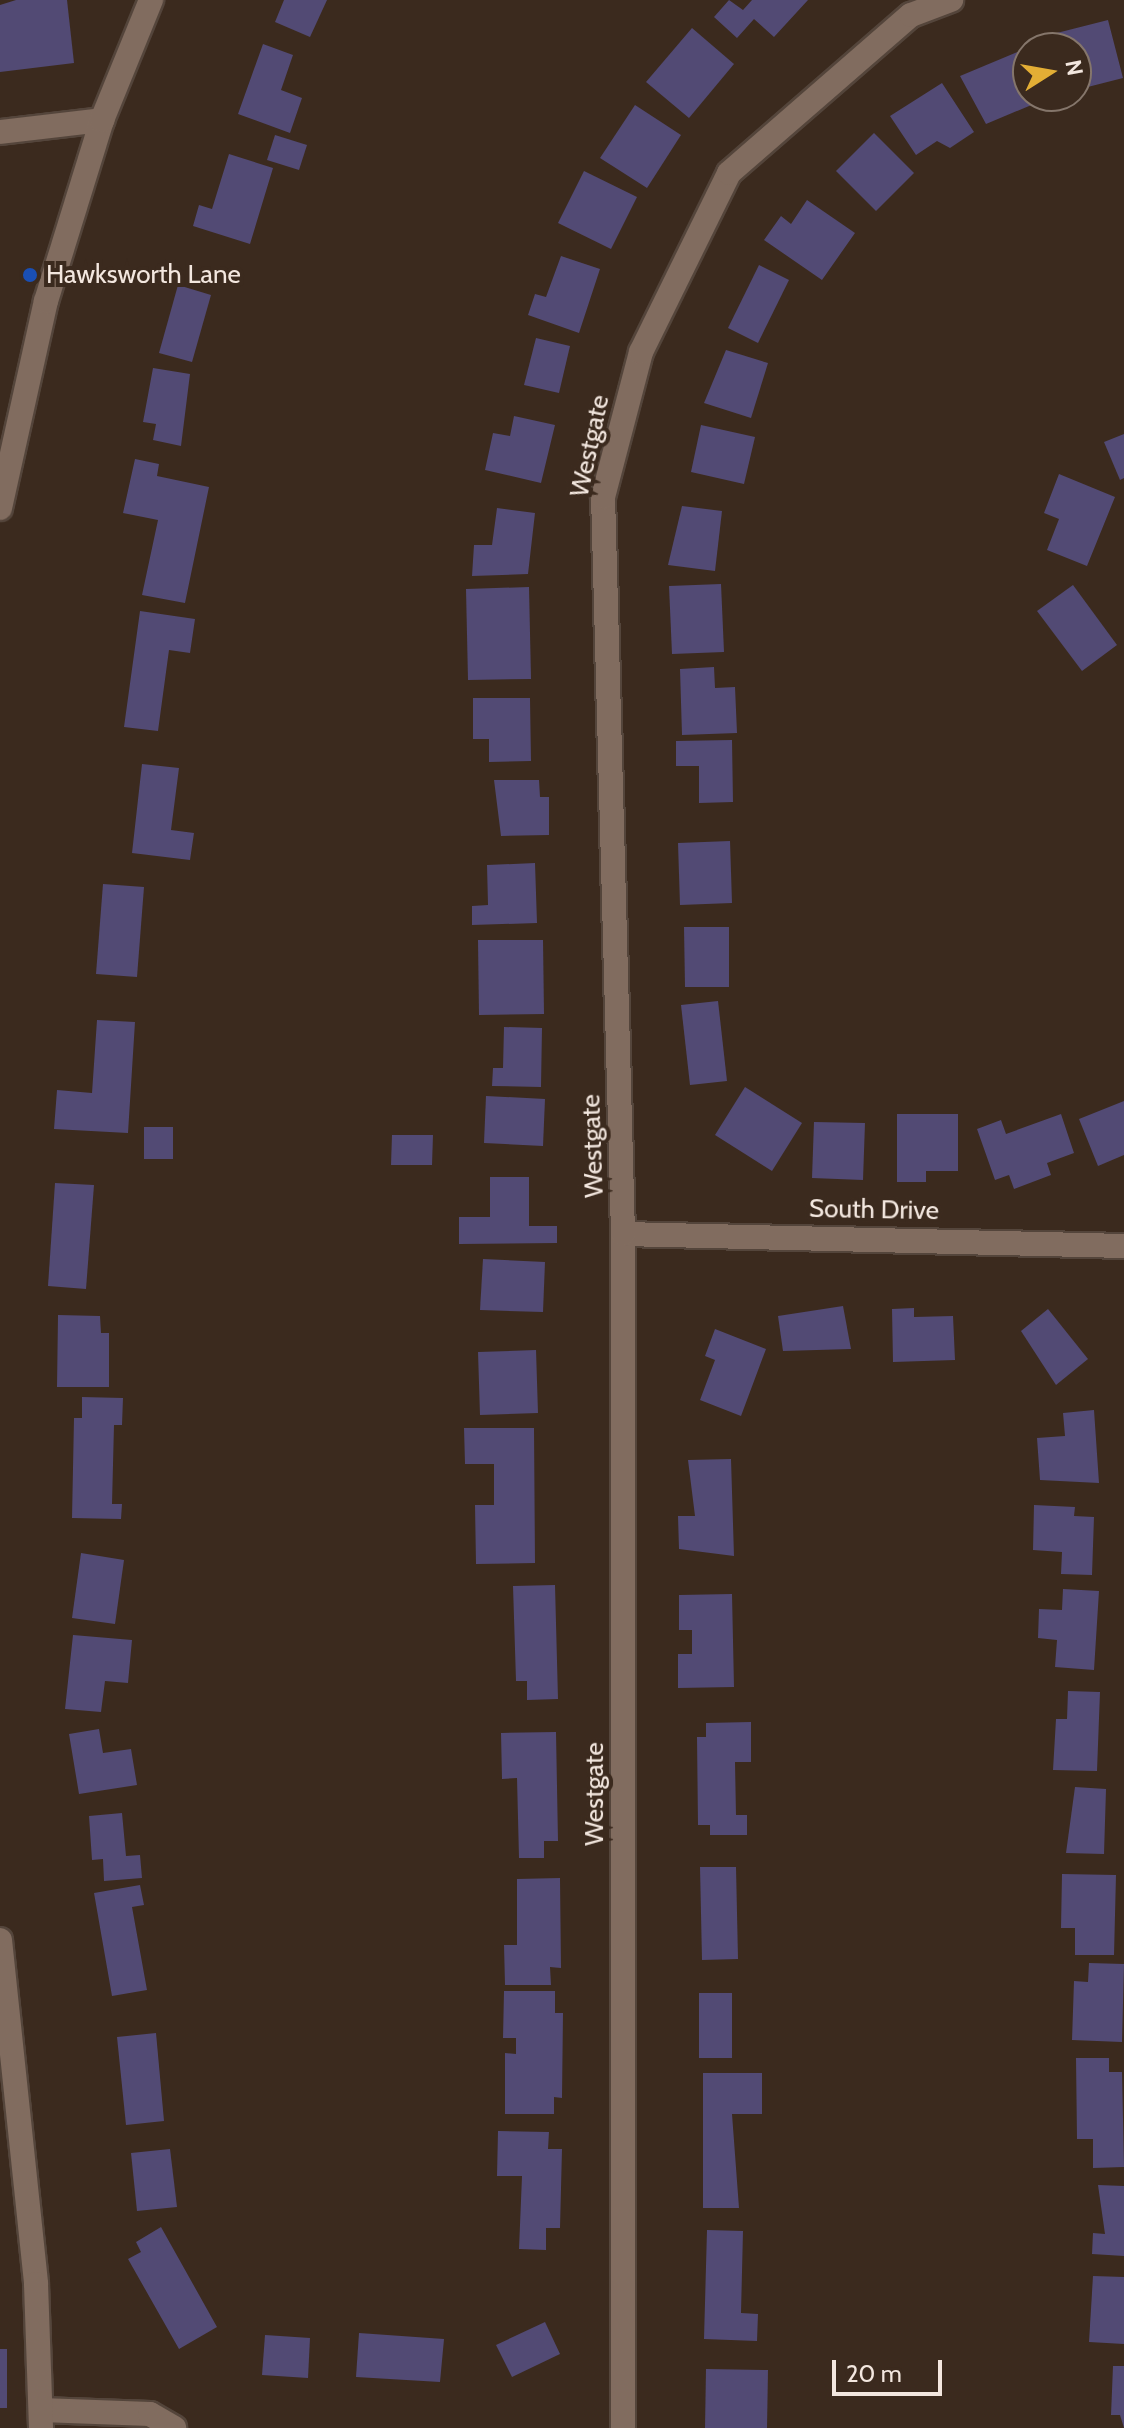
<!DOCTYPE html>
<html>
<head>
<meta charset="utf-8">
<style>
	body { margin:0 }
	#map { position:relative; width:1124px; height:2428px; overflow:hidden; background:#3b2a1e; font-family:Cabin,sans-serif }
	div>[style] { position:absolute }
	.building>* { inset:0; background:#524a74 }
	.roads { filter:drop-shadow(2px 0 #54453b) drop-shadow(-2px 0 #54453b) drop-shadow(0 2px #54453b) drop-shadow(0 -2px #54453b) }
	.street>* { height:24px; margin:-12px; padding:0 12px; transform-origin:12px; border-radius:12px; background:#816c5f }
	.secondary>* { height:24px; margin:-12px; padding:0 12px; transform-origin:12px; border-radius:12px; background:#816c5f }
	.dots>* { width:22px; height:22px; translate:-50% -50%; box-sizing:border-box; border:4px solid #3b2a1e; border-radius:50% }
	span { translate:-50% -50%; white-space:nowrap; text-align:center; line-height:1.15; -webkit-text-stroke:8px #3b2a1e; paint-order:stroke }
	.poi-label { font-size:26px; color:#f3e7df }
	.left { translate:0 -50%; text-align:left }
	.street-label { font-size:26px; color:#f3e7df }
	.north { position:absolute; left:1012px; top:32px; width:80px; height:80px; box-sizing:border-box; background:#3b2a1e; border:2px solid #85766b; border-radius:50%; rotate:79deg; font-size:22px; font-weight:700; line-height:32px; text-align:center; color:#f3e7df }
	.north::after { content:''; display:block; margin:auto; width:28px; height:36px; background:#e3ae35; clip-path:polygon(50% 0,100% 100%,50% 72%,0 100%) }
	.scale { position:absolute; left:832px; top:2360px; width:110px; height:36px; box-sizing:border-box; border:4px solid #f3e7df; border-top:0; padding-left:10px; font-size:24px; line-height:28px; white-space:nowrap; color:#f3e7df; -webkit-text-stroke:6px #3b2a1e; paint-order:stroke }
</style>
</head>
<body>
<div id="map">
	<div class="building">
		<i style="clip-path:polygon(16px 0,67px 0,74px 63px,0 72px,0 5px)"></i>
		<i style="clip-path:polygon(284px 0,327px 0,310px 37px,275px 22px)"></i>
		<i style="clip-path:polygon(729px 0,743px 10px,752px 0,808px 0,774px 37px,754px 19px,737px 38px,714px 17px)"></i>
		<i style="clip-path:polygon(1108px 20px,1123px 78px,1076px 90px,1076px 48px,1044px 48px,1041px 37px)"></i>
		<i style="clip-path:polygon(692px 28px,734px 64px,689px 118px,646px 82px)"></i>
		<i style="clip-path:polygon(263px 44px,293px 55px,281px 90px,302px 98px,290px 133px,238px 114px)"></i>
		<i style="clip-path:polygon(1020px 51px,1028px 96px,1041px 101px,986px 124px,960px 76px)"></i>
		<i style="clip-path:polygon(942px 83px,974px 132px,950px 148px,937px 141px,916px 155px,890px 116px)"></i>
		<i style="clip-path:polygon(635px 105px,681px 135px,647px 188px,600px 158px)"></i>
		<i style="clip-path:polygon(874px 133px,914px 173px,876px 211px,836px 171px)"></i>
		<i style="clip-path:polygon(275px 135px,307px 145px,299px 170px,267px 160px)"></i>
		<i style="clip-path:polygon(229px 154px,273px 168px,250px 244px,193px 226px,199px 205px,212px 209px)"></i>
		<i style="clip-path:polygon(584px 171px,637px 197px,611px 249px,558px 223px)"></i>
		<i style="clip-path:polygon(807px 200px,855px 233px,822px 280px,764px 240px,781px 216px,791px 224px)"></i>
		<i style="clip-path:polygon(561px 256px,600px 269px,579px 333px,528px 315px,535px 294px,546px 297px)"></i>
		<i style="clip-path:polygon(759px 265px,789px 280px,758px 343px,728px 328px)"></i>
		<i style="clip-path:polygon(178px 285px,211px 295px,192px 362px,159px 353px)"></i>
		<i style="clip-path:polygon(536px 338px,570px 346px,559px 393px,524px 385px)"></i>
		<i style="clip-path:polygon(726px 350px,768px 363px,751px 418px,704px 403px)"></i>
		<i style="clip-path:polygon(153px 368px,190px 374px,181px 446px,153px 440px,156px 424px,143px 422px)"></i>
		<i style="clip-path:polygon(514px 416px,555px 425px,541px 483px,485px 470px,493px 433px,510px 436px)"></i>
		<i style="clip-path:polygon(701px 425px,755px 437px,744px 484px,691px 472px)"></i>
		<i style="clip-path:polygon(1124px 434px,1124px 478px,1120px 480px,1104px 442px)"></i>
		<i style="clip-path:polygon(135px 459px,159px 464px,157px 476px,209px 487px,185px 603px,142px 595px,158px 520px,123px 513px)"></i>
		<i style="clip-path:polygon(1059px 474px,1115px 497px,1087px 566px,1047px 550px,1059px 519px,1044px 513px)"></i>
		<i style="clip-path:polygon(682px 506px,722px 511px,715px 571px,668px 565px)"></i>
		<i style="clip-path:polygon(497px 508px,535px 513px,528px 574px,472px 576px,474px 545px,492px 545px)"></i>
		<i style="clip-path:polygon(721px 584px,724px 652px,672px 654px,669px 586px)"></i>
		<i style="clip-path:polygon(1073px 585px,1117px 645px,1082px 671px,1037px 611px)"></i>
		<i style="clip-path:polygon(529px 587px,531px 679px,468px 680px,466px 589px)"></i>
		<i style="clip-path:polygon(140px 611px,195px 619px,190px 653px,169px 650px,158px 731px,124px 727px)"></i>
		<i style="clip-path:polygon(714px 667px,715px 688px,735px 687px,737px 733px,682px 735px,680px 669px)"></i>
		<i style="clip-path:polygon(473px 698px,530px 698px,531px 761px,489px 762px,489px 739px,473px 739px)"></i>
		<i style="clip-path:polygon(732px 740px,733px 802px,699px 803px,699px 766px,676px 766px,676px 741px)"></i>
		<i style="clip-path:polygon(142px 764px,179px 768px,171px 830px,194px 833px,190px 860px,132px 853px)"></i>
		<i style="clip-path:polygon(494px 780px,539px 780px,540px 797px,549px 797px,549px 835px,501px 836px)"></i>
		<i style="clip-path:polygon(730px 841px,732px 903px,680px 905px,678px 843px)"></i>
		<i style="clip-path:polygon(535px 863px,537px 923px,472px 925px,472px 906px,488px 905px,487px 865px)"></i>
		<i style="clip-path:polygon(103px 884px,144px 887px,137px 977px,96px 974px)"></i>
		<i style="clip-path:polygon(684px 927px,729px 927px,729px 987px,685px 987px)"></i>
		<i style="clip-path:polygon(478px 940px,543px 940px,544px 1014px,479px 1015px)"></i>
		<i style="clip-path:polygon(718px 1001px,727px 1081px,690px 1085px,681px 1005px)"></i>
		<i style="clip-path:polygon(97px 1020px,135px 1022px,128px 1133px,54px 1129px,57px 1090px,92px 1093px)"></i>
		<i style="clip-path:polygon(504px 1027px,542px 1028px,541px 1087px,492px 1086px,493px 1068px,503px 1068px)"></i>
		<i style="clip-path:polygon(745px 1087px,802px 1123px,772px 1171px,715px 1135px)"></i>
		<i style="clip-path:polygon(486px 1096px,545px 1099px,543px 1146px,484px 1143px)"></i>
		<i style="clip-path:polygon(1124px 1101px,1124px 1155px,1098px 1166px,1079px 1119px)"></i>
		<i style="clip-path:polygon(897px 1114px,958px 1114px,958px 1171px,926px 1171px,926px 1182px,897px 1182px)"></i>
		<i style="clip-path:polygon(1061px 1114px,1074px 1153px,1047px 1163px,1051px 1175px,1014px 1189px,1009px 1175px,995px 1180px,977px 1129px,1001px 1120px,1006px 1134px)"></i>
		<i style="clip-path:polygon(814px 1122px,865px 1123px,863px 1180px,812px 1178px)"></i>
		<i style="clip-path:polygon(144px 1127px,173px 1127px,173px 1159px,144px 1159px)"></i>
		<i style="clip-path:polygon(392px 1135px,433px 1135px,432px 1165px,391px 1165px)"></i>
		<i style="clip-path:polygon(490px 1177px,529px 1177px,529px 1226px,557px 1226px,557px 1243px,459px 1244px,459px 1217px,490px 1217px)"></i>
		<i style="clip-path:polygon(55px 1183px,94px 1185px,86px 1289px,48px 1286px)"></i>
		<i style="clip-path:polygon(483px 1259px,545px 1262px,543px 1312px,480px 1310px)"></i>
		<i style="clip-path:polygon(843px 1306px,851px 1349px,783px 1351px,778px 1316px)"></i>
		<i style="clip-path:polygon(914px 1308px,914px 1317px,953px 1316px,955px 1360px,893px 1362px,892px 1309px)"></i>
		<i style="clip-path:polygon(1048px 1309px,1088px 1359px,1056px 1385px,1021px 1331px)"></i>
		<i style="clip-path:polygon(58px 1315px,100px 1316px,101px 1333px,109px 1333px,109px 1387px,57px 1387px)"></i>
		<i style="clip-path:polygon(715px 1329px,766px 1349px,741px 1416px,700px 1400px,715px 1360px,705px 1356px)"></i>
		<i style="clip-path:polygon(536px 1350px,538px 1413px,480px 1415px,478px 1352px)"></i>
		<i style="clip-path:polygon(82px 1397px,123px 1398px,122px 1425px,114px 1425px,112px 1504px,122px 1504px,121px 1519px,72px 1518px,74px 1418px,82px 1418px)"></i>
		<i style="clip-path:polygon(1094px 1410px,1099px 1483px,1040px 1480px,1037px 1438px,1065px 1436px,1063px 1413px)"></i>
		<i style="clip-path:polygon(464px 1428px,534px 1428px,535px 1563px,476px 1564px,475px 1505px,494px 1505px,494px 1464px,465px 1464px)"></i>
		<i style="clip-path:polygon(731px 1459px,734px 1556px,679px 1549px,678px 1516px,695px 1516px,688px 1460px)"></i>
		<i style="clip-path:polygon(1034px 1505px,1075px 1507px,1074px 1516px,1094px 1517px,1092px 1575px,1061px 1574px,1062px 1552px,1033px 1550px)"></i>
		<i style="clip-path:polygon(81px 1553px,124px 1560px,115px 1624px,72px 1618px)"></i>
		<i style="clip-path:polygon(555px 1585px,558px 1699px,527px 1700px,527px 1681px,516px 1681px,513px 1586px)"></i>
		<i style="clip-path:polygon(1063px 1589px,1099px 1591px,1094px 1670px,1055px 1667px,1057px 1640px,1038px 1638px,1039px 1609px,1062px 1610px)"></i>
		<i style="clip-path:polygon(732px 1594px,734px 1687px,678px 1688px,678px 1654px,692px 1654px,692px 1630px,679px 1630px,679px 1595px)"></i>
		<i style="clip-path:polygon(73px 1635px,132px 1640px,128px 1683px,105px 1681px,101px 1712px,65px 1709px)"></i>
		<i style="clip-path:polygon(1068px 1691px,1100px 1692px,1097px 1771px,1053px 1770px,1056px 1719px,1067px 1719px)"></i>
		<i style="clip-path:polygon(751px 1722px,751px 1762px,735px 1762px,736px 1815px,747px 1815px,747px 1835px,710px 1835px,710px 1825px,698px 1825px,697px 1737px,706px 1737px,706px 1723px)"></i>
		<i style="clip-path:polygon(99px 1729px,103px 1753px,131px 1749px,137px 1785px,79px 1794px,69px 1734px)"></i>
		<i style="clip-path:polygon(556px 1732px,558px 1841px,544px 1841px,544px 1858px,519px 1858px,517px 1778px,502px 1779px,501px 1733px)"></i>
		<i style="clip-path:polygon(1075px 1787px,1106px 1789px,1104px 1854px,1066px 1853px)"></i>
		<i style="clip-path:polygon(122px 1813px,126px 1856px,140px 1855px,142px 1878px,104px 1881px,103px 1859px,92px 1860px,89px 1816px)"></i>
		<i style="clip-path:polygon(700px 1867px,736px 1867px,738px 1959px,702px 1960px)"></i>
		<i style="clip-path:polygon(1062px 1874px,1116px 1875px,1114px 1955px,1075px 1955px,1075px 1928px,1061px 1928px)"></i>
		<i style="clip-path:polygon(560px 1878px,561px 1968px,550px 1967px,551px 1985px,505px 1985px,504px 1945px,517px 1945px,517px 1879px)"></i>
		<i style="clip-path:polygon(140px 1885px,144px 1905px,132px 1907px,147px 1990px,112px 1996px,94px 1893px)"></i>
		<i style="clip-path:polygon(1089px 1963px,1124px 1964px,1122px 2042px,1072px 2040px,1074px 1981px,1088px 1982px)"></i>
		<i style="clip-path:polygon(504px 1991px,555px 1991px,555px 2013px,563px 2013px,562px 2098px,554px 2097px,554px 2114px,505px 2114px,505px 2053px,516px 2054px,516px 2038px,503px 2038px)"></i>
		<i style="clip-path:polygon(699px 1993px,732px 1993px,732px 2058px,699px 2058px)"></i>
		<i style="clip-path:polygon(156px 2033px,164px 2121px,126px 2125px,117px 2037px)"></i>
		<i style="clip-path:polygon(1076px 2058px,1109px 2058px,1109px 2072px,1122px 2072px,1124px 2167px,1093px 2168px,1093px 2139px,1077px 2139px)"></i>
		<i style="clip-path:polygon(703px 2073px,762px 2073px,762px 2114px,732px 2114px,739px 2208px,703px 2208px)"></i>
		<i style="clip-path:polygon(498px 2131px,549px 2132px,548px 2149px,562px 2149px,560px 2228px,546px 2228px,546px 2250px,519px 2249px,522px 2176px,497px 2176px)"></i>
		<i style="clip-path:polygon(170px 2149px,177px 2207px,137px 2211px,131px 2153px)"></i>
		<i style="clip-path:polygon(1098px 2185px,1124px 2186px,1124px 2256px,1092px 2254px,1093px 2233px,1105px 2234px)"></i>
		<i style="clip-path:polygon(161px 2227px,217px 2327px,179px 2349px,128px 2259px,141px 2252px,136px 2242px)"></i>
		<i style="clip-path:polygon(707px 2230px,743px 2231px,741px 2313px,758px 2314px,757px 2341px,704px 2339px)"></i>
		<i style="clip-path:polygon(1093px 2276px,1124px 2277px,1124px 2344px,1089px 2342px)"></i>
		<i style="clip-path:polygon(545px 2322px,560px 2354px,512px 2377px,496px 2345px)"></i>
		<i style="clip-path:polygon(359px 2333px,444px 2339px,440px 2382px,356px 2377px)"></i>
		<i style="clip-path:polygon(265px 2335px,310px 2338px,308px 2378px,262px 2375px)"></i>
		<i style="clip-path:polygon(0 2349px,7px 2349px,7px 2408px,0 2408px)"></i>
		<i style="clip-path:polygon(1113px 2366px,1124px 2366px,1124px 2428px,1120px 2415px,1111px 2415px)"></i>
		<i style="clip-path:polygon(706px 2369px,768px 2370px,767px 2428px,705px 2428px)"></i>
	</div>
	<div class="roads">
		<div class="street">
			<i style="left:0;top:132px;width:103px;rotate:-6.7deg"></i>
			<i style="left:623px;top:1234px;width:501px;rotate:1.37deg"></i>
			<i style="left:41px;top:2410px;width:109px;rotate:2.1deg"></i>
			<i style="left:150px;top:2414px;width:28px;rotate:30deg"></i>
			<i style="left:623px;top:2428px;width:1194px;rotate:-90deg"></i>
			<i style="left:623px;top:1234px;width:737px;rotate:-91.55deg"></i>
			<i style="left:603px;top:497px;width:150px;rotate:-75.3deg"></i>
			<i style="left:641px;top:352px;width:199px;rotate:-63.8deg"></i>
			<i style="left:729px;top:173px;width:241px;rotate:-41deg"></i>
			<i style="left:911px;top:15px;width:43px;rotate:-20.6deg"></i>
		</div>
		<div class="secondary">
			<i style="left:0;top:508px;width:212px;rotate:-77.5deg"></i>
			<i style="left:46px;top:301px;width:189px;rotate:-72.8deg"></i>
			<i style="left:102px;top:120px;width:130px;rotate:-67.8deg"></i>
			<i style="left:0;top:1940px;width:346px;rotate:84deg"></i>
			<i style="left:36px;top:2284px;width:144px;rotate:88deg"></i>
		</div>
	</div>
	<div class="dots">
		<i style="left:30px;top:275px;background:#1a4fb4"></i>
	</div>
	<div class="poi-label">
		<span class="left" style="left:46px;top:275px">Hawksworth Lane</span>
	</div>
	<div class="street-label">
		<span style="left:590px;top:446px;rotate:-78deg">Westgate</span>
		<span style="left:593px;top:1146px;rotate:-92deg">Westgate</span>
		<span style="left:874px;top:1210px;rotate:1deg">South Drive</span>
		<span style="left:595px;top:1794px;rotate:-90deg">Westgate</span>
	</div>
	<div class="north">N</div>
	<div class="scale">20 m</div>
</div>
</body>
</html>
